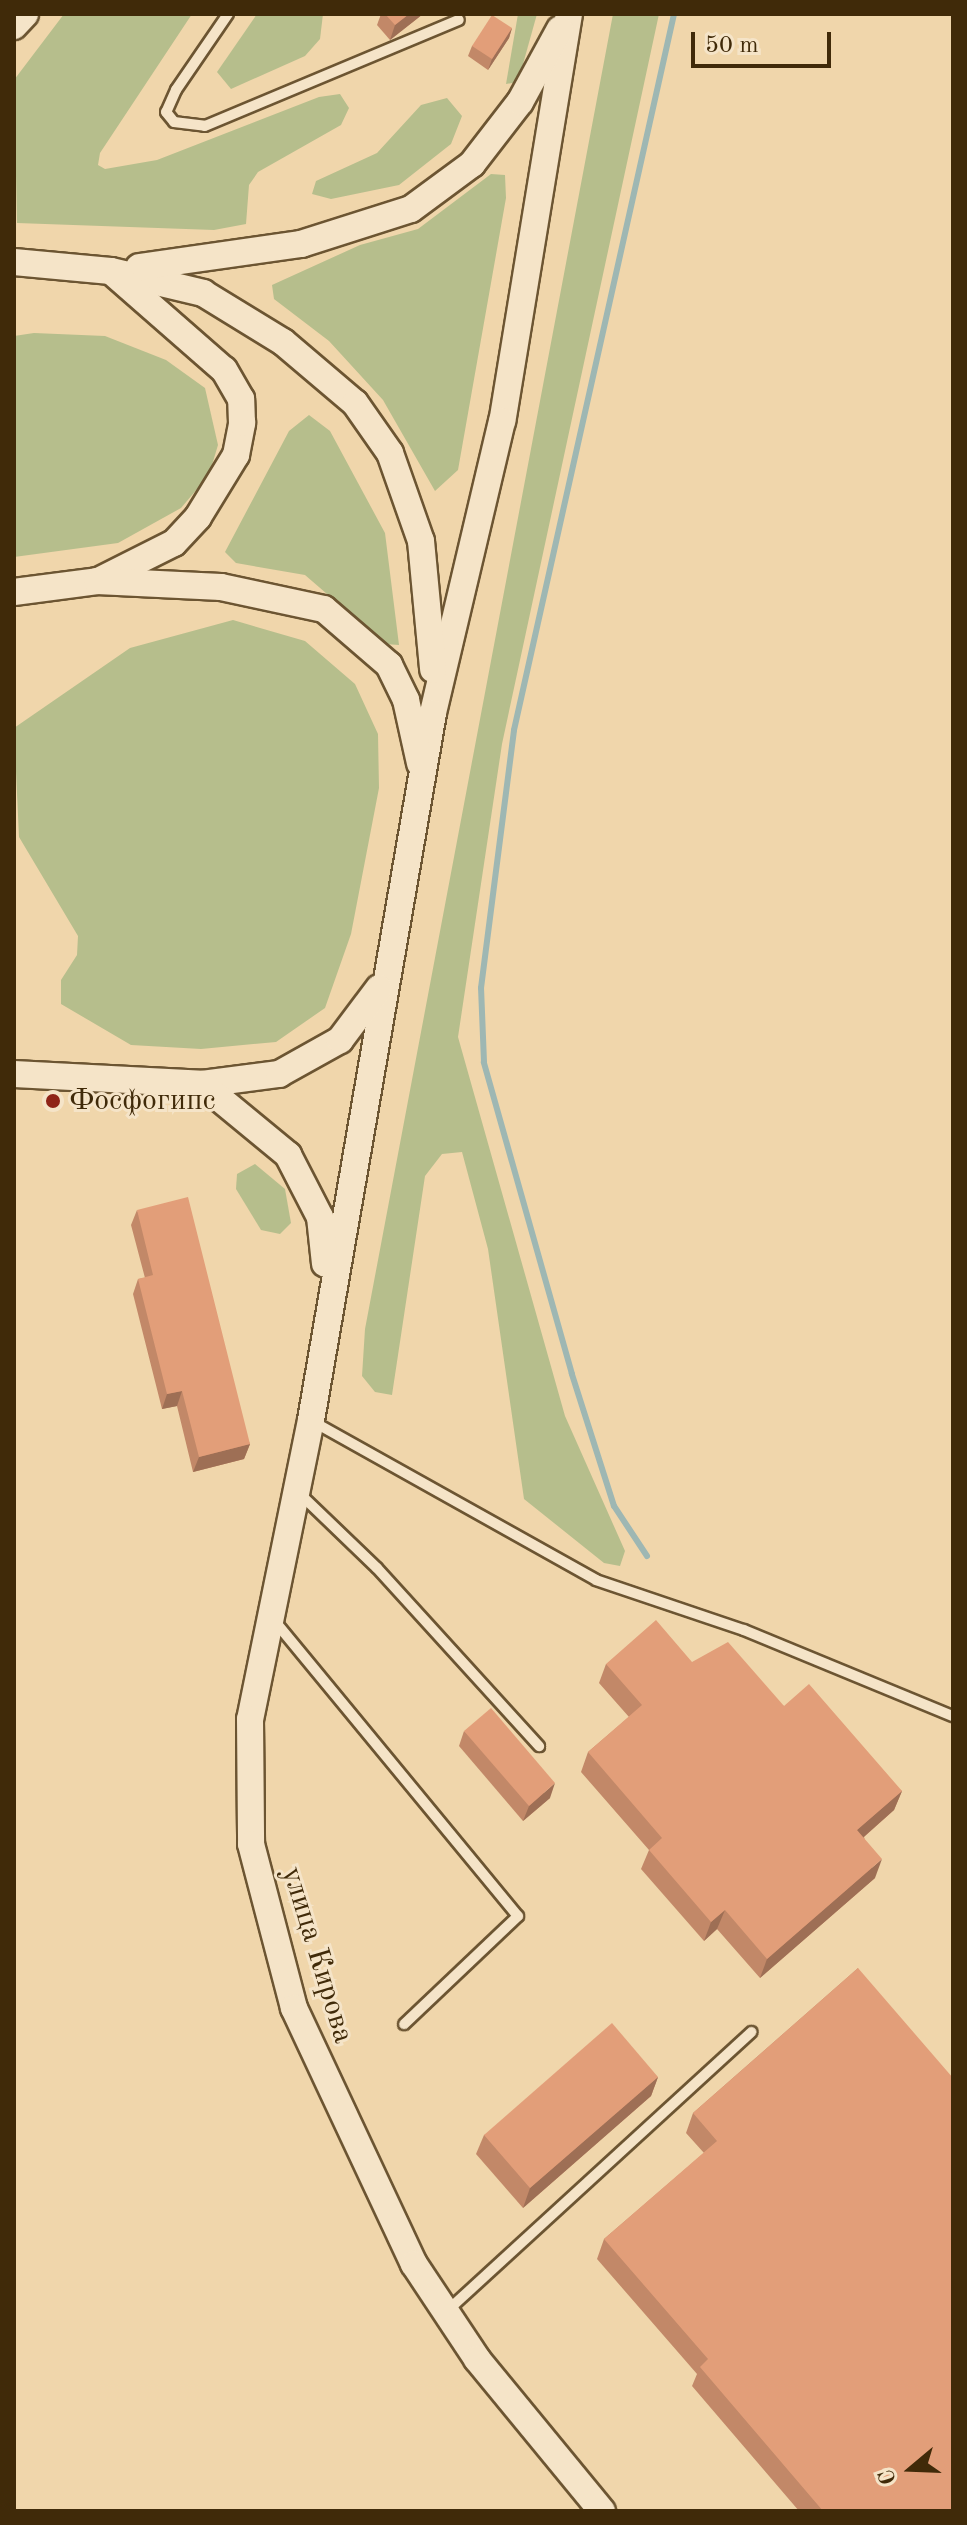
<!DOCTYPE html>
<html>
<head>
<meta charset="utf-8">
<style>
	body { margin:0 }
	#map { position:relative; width:967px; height:2525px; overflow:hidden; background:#f0d6ab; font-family:"Old Standard TT",serif }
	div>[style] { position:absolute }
	.green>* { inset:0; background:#b6be8c }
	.stream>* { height:6px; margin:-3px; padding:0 3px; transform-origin:3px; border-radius:3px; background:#9eb7b3 }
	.roads { filter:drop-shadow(2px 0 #6c5532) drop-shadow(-2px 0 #6c5532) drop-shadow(0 2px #6c5532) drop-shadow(0 -2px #6c5532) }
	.service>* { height:10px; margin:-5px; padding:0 5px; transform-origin:5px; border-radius:5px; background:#f5e4c8 }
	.tertiary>* { height:26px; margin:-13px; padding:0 13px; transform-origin:13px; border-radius:13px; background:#f5e4c8 }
	.wall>* { inset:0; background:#c28868 }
	.shaded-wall>* { inset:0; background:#9e6f55 }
	.building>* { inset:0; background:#e29e79 }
	.dots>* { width:22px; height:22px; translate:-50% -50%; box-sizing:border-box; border:4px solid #f5e4c8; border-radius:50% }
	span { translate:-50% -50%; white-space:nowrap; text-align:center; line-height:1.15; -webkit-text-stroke:6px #f5e4c8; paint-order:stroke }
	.poi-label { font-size:30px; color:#402a09 }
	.left { translate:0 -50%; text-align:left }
	.street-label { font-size:30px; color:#402a09 }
	.frame { position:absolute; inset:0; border:16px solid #402a09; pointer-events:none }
	.north { position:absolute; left:871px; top:2429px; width:80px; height:80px; -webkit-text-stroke:6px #f5e4c8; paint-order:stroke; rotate:251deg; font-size:22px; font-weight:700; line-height:32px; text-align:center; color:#402a09 }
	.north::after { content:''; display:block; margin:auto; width:28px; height:36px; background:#402a09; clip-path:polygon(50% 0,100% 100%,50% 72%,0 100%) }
	.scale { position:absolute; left:691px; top:32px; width:140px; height:36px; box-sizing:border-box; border:4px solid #402a09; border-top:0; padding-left:10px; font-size:24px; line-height:28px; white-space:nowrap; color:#402a09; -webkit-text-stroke:6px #f5e4c8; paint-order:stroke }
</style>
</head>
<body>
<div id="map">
	<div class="green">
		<i style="clip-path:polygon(64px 14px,192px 14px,100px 153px,98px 165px,105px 169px,157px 160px,319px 97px,340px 94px,349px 108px,341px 125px,258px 172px,249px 185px,246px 224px,214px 230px,17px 223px,14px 80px)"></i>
		<i style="clip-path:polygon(257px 14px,323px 14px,320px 39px,305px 56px,231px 89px,217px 72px)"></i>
		<i style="clip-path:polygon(518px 14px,537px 14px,518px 82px,506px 84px)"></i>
		<i style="clip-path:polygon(613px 14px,659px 14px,502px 744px,458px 1037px,565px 1416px,625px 1551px,620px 1566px,604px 1563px,524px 1499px,488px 1249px,462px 1152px,442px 1154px,425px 1176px,392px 1395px,375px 1392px,362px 1376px,365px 1329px)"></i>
		<i style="clip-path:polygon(447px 98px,462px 116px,451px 144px,399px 185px,331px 199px,312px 194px,316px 181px,377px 153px,421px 105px)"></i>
		<i style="clip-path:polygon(491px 174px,505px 175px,506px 198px,458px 470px,435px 491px,383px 400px,329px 341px,274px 299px,272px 285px,360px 245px,418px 229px)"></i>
		<i style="clip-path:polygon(34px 333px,105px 336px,166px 360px,205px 388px,218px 445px,209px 475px,181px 508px,118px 543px,14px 557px,14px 336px)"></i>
		<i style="clip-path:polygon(309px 415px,330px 431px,385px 533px,399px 645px,385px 644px,305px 575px,236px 563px,225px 552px,289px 431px)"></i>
		<i style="clip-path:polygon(233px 620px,305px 641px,355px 684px,378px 734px,379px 788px,351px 934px,325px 1008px,276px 1042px,201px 1049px,131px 1045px,61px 1004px,61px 980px,77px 955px,78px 936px,19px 837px,14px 728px,130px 648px)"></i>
		<i style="clip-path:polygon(255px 1164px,285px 1189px,291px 1223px,280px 1234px,261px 1230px,236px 1189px,237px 1174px)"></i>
	</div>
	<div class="stream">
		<i style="left:647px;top:1556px;width:60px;rotate:-123.4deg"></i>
		<i style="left:614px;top:1506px;width:139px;rotate:-107.7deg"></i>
		<i style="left:572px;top:1374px;width:324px;rotate:-105.8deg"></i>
		<i style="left:484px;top:1062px;width:74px;rotate:-92.3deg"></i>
		<i style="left:481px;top:988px;width:260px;rotate:-82.7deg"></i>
		<i style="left:514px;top:730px;width:734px;rotate:-77.4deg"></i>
	</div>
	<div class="roads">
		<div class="service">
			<i style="left:228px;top:14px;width:92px;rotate:124.4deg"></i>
			<i style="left:176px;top:90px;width:24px;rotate:114deg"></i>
			<i style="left:166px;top:112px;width:13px;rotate:51deg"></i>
			<i style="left:174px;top:122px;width:31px;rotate:7deg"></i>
			<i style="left:205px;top:126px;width:275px;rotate:-22.7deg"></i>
			<i style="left:312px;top:1421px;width:325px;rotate:29.2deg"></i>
			<i style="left:596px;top:1580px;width:156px;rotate:18.7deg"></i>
			<i style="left:744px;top:1630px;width:226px;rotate:22.4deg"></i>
			<i style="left:299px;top:1493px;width:108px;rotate:43.9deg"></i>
			<i style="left:377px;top:1568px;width:241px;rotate:47.7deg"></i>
			<i style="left:273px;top:1619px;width:385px;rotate:50.5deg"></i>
			<i style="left:518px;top:1916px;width:157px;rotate:136.5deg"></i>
			<i style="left:447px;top:2311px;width:413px;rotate:-42.5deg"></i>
		</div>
		<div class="tertiary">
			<i style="left:569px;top:14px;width:412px;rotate:99.3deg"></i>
			<i style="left:502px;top:421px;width:300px;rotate:103.3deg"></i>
			<i style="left:433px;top:713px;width:717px;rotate:99.79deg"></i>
			<i style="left:311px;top:1420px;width:305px;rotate:101.5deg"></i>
			<i style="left:250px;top:1719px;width:125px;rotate:89.5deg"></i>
			<i style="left:251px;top:1844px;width:170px;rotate:75.3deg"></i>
			<i style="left:294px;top:2008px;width:283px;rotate:64.9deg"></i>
			<i style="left:414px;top:2264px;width:114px;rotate:56.4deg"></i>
			<i style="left:477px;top:2359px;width:197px;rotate:50.6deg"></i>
			<i style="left:14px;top:26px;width:16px;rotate:-47deg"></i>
			<i style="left:14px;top:262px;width:97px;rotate:5.3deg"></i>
			<i style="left:111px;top:271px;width:95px;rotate:13.4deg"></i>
			<i style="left:203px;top:293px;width:94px;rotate:31.5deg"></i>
			<i style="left:283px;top:342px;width:94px;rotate:40.3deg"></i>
			<i style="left:355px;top:403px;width:61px;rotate:55deg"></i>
			<i style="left:390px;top:453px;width:93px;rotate:70.6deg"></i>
			<i style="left:421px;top:541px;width:129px;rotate:84.6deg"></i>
			<i style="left:139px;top:267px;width:164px;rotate:-8.1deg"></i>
			<i style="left:301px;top:244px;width:115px;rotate:-17.7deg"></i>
			<i style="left:411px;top:209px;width:76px;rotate:-36.4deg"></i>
			<i style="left:472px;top:164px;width:78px;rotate:-52.3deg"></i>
			<i style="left:520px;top:102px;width:83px;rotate:-61.3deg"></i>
			<i style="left:102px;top:579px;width:80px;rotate:-26.6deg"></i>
			<i style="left:174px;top:543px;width:35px;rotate:-47deg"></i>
			<i style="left:198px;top:517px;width:73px;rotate:-58.5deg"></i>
			<i style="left:236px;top:455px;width:33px;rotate:-79deg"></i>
			<i style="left:242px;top:423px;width:24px;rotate:-92deg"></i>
			<i style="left:241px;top:399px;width:34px;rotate:-120deg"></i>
			<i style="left:224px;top:370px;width:150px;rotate:-138.8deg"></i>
			<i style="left:14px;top:592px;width:84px;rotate:-7.5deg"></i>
			<i style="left:97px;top:581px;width:124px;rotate:2.8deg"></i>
			<i style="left:221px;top:587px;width:105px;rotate:12.1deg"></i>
			<i style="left:324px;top:609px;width:86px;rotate:40.7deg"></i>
			<i style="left:389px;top:665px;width:39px;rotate:64deg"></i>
			<i style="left:406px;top:700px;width:65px;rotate:77.5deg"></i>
			<i style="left:14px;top:1074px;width:188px;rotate:3deg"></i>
			<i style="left:202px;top:1084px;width:78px;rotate:-7.4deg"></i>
			<i style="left:279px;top:1074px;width:70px;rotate:-29.1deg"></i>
			<i style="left:340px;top:1040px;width:65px;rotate:-53.1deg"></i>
			<i style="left:202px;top:1084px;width:112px;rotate:39.5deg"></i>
			<i style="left:288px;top:1155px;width:70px;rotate:62.7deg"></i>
			<i style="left:320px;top:1217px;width:47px;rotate:83.9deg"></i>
		</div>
	</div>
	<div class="wall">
		<i style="clip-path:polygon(381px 14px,423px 14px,390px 40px,377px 25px)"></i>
		<i style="clip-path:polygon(512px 28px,509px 38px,488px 70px,468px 56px,472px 46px)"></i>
		<i style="clip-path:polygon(137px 1210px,250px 1444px,244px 1459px,193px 1472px,177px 1406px,162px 1409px,133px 1294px,138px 1279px,145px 1278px,131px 1225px)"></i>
		<i style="clip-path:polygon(692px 1662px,784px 1706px,902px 1791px,894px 1810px,864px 1837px,875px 1878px,760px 1978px,717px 1929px,704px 1941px,641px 1869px,649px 1850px,581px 1772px,588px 1752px,629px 1717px,599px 1683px,606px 1664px)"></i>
		<i style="clip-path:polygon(464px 1731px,550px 1798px,523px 1821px,459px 1746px)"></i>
		<i style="clip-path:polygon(858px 1968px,953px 2511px,799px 2511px,692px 2386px,697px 2374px,597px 2259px,604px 2239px,704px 2153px,686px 2133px,693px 2113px)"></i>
		<i style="clip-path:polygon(658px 2077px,651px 2096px,523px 2208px,476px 2154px,484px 2135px)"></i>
	</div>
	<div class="shaded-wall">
		<i style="clip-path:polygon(409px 14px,423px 14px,390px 40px,395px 25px)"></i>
		<i style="clip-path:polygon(512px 28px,509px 38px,488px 70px,492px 59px)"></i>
		<i style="clip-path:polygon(182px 1391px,177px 1406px,162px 1409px,167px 1394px)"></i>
		<i style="clip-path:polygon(250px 1444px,244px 1459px,193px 1472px,199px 1457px)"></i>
		<i style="clip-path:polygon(555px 1783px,550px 1798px,523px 1821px,529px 1806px)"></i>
		<i style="clip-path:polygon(902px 1791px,894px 1810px,850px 1849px,857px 1830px)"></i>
		<i style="clip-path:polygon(882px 1859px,875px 1878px,760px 1978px,767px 1959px)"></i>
		<i style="clip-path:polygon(725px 1910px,717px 1929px,704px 1941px,711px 1922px)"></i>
		<i style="clip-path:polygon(658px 2077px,651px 2096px,523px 2208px,530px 2188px)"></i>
	</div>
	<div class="building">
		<i style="clip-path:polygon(385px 14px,409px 14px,395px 25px)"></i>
		<i style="clip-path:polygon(492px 15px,512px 28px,492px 59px,472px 46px)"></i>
		<i style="clip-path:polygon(188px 1197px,250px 1444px,199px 1457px,182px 1391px,167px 1394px,138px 1279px,153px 1275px,137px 1210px)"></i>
		<i style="clip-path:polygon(656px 1620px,692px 1662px,728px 1642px,784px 1706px,809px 1684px,902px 1791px,857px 1830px,882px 1859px,767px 1959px,725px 1910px,711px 1922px,649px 1850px,662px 1838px,588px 1752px,642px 1705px,606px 1664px)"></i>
		<i style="clip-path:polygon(491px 1708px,555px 1783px,529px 1806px,464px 1731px)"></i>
		<i style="clip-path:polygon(858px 1968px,953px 2078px,953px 2511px,823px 2511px,700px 2367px,708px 2359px,604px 2239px,717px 2141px,693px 2113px)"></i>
		<i style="clip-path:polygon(612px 2023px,658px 2077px,530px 2188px,484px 2135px)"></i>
	</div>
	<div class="dots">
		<i style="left:53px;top:1101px;background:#8f2418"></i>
	</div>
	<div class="poi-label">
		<span class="left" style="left:69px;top:1101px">Фосфогипс</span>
	</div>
	<div class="street-label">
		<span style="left:317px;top:1955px;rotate:73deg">улица Кирова</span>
	</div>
	<div class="frame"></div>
	<div class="north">С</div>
	<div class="scale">50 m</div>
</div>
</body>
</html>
